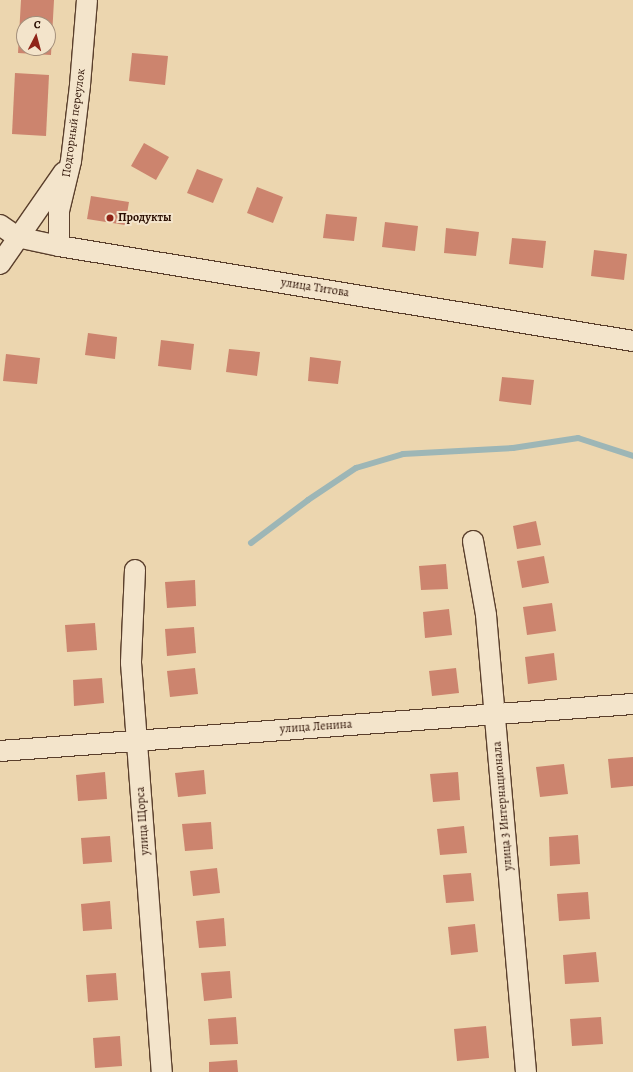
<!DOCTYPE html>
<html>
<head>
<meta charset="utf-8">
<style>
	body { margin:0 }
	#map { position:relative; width:633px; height:1072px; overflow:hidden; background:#ecd6af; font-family:Alegreya,serif }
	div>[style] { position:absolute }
	.stream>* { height:6px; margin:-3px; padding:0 3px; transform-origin:3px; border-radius:3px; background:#9db6b6 }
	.building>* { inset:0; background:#cc846e }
	.roads { filter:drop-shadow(1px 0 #5a3f2c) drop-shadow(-1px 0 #5a3f2c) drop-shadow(0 1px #5a3f2c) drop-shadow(0 -1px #5a3f2c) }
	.minor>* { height:20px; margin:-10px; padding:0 10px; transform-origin:10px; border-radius:10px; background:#f3e4cb }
	.dots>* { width:11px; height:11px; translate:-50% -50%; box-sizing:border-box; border:2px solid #f3e4cb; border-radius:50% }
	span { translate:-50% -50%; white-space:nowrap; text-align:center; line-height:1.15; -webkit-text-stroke:4px #f3e4cb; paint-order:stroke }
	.street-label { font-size:12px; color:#290d01 }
	.poi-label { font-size:12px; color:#290d01; font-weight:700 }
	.left { translate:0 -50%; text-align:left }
	.north { position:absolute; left:16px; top:16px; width:40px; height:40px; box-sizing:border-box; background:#f3e4cb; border:1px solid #a28e7a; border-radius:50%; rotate:6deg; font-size:11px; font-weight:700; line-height:16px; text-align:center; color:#290d01 }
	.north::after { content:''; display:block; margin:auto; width:14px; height:18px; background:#8f2418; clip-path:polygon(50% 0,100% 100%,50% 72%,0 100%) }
</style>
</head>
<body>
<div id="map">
	<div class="stream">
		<i style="left:251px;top:543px;width:71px;rotate:-37deg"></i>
		<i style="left:308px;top:500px;width:58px;rotate:-33.7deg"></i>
		<i style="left:356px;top:468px;width:49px;rotate:-16.6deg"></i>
		<i style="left:403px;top:454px;width:110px;rotate:-3.1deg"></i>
		<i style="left:513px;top:448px;width:66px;rotate:-8.7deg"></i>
		<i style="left:578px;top:438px;width:58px;rotate:18.1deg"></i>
	</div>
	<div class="building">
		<i style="clip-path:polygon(evenodd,21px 0,54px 0,51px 55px,18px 53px,21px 0,24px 24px,48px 24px,48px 48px,24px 48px,24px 24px)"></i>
		<i style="clip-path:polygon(132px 53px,168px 56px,165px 85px,129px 81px)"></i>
		<i style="clip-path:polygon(15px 73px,49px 75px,46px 136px,12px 134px)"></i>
		<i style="clip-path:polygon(144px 143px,169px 157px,156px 180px,131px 166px)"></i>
		<i style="clip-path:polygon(197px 169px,223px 179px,213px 203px,187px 193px)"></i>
		<i style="clip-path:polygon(257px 187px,283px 197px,273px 223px,247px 213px)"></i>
		<i style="clip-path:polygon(91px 196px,129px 202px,125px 225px,87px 219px)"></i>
		<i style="clip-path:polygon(326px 214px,357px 217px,354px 241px,323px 238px)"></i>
		<i style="clip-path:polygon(385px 222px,418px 226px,415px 251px,382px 247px)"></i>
		<i style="clip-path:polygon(446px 228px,479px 232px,476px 256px,444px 253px)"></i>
		<i style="clip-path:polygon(512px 238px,546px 241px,543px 268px,509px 264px)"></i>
		<i style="clip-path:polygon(594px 250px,627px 254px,624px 280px,591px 276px)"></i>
		<i style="clip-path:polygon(88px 333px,117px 337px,115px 359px,85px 355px)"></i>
		<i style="clip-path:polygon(161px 340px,194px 344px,191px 370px,158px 366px)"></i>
		<i style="clip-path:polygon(229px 349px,260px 352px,257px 376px,226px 372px)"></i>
		<i style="clip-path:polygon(6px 354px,40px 358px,37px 384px,3px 381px)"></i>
		<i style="clip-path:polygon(310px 357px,341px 361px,338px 384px,308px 381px)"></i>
		<i style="clip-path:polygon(502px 377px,534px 380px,531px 405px,499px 401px)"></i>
		<i style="clip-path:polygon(536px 521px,541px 545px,517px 549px,513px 526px)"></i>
		<i style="clip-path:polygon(544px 556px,549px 583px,522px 588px,517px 561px)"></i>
		<i style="clip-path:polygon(446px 564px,448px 589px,421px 590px,419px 566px)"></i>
		<i style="clip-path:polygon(195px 580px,196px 606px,167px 608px,165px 582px)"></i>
		<i style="clip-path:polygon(552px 603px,556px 631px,527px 635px,523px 607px)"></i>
		<i style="clip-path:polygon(449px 609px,452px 635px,425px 638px,423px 612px)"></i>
		<i style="clip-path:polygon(95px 623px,97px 650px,67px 652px,65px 625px)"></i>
		<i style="clip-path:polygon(194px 627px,196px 653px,167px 656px,165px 629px)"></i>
		<i style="clip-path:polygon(554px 653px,557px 680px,528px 684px,525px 657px)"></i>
		<i style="clip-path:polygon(195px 668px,198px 694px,170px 697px,167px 671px)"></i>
		<i style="clip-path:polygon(456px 668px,459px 693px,432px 696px,429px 671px)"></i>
		<i style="clip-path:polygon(102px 678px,104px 703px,74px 706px,73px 680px)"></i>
		<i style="clip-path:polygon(633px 757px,633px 786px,611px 788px,608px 759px)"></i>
		<i style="clip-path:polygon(564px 764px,568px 794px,540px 797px,536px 767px)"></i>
		<i style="clip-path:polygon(204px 770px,206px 794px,178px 797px,175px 773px)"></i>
		<i style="clip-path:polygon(105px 772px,107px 799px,78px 801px,76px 775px)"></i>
		<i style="clip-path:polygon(458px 772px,460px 800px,433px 802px,430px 774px)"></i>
		<i style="clip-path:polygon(211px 822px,213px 849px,185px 851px,182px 824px)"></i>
		<i style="clip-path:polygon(464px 826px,467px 853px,440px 855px,437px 829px)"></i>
		<i style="clip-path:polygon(578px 835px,580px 864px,550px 866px,549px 837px)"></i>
		<i style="clip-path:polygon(110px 836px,112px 862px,83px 864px,81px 838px)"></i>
		<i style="clip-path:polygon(217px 868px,220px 893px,193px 896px,190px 871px)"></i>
		<i style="clip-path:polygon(471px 873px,474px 901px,446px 903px,443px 875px)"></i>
		<i style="clip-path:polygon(588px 892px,590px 919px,559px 921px,557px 894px)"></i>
		<i style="clip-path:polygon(110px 901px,112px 929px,83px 931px,81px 904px)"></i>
		<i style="clip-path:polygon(224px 918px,226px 946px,199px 948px,196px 921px)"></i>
		<i style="clip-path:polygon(475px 924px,478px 952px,451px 955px,448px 927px)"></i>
		<i style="clip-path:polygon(596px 952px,599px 982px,565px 984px,563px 955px)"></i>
		<i style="clip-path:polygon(230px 971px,232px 998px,204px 1001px,201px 973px)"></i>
		<i style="clip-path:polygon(116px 973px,118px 1000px,88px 1002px,86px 975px)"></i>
		<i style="clip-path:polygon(236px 1017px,238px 1044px,210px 1045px,208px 1019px)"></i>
		<i style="clip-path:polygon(601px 1017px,603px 1044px,572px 1046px,570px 1019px)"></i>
		<i style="clip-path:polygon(486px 1026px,489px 1058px,457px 1061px,454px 1029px)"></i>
		<i style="clip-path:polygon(120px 1036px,122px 1066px,95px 1068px,93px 1038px)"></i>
		<i style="clip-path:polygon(237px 1060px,238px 1072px,209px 1072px,209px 1062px)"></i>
	</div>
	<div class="roads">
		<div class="minor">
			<i style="left:0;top:225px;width:21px;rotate:35deg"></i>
			<i style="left:17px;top:237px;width:43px;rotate:12.1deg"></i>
			<i style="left:59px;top:246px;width:582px;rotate:9.4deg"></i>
			<i style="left:59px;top:246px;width:35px;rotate:-90deg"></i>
			<i style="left:59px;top:211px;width:51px;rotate:-76.5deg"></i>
			<i style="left:71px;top:161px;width:77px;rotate:-83.2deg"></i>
			<i style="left:80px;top:85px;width:85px;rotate:-85.3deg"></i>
			<i style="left:0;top:264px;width:112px;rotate:-55.2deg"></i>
			<i style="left:473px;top:541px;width:75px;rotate:80deg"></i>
			<i style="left:486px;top:615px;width:459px;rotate:85deg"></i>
			<i style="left:135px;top:570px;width:93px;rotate:92.5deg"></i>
			<i style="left:131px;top:663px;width:410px;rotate:85.7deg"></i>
			<i style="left:0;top:751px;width:635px;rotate:-4.25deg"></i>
		</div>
	</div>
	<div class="dots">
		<i style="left:110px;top:218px;background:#8f2418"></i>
	</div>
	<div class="street-label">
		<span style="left:74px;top:123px;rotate:-82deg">Подгорный переулок</span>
		<span style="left:315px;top:288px;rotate:9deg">улица Титова</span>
		<span style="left:316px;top:727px;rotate:-4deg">улица Ленина</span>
		<span style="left:503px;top:806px;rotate:-95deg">улица 3 Интернационала</span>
		<span style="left:143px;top:821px;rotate:-94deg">улица Щорса</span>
	</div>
	<div class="poi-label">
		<span class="left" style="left:118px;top:218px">Продукты</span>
	</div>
	<div class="north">С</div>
</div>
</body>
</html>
